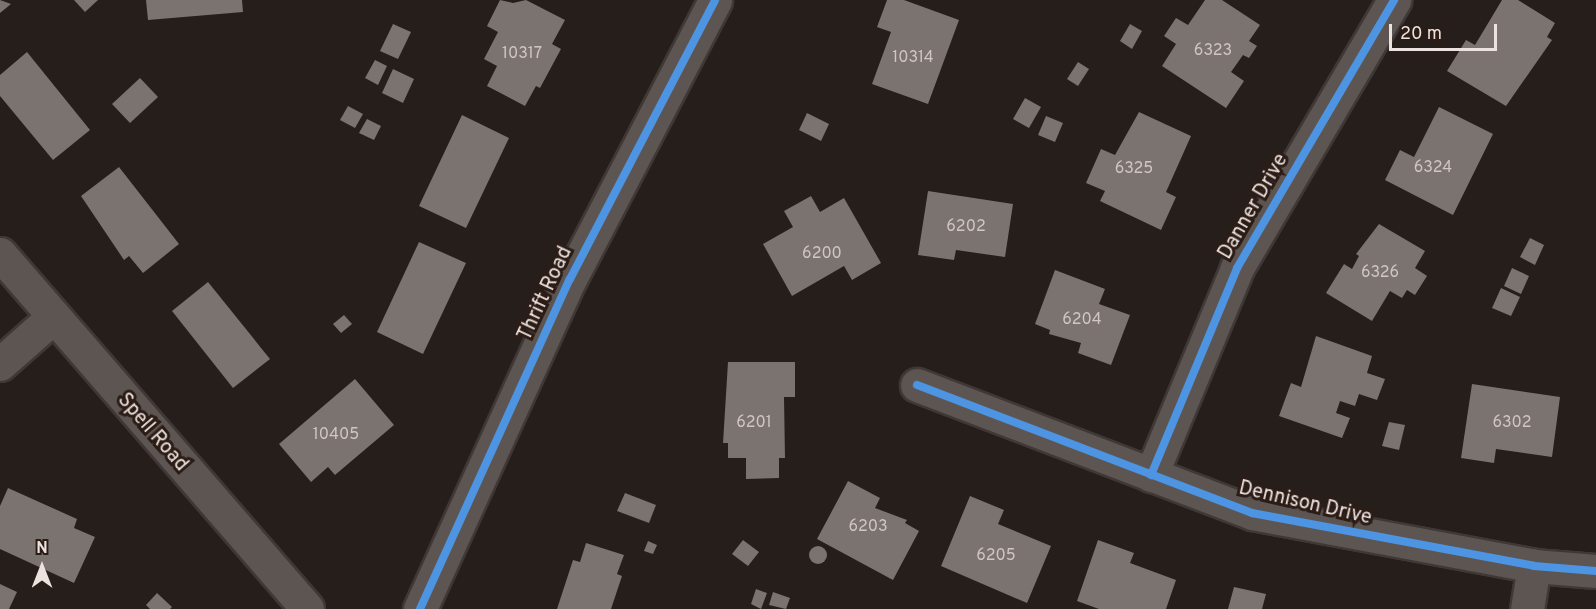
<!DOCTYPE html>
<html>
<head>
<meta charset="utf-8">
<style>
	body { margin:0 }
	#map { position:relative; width:1596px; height:609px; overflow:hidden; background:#261e1b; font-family:Overpass,sans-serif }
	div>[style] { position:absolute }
	.building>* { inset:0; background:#7a7370 }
	.round { border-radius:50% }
	.roads { filter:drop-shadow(2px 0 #3f3836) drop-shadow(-2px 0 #3f3836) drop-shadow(0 2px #3f3836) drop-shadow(0 -2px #3f3836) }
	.minor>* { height:33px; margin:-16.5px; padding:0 16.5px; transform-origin:16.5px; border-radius:16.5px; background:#5c5552 }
	.tertiary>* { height:33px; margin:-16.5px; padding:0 16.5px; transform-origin:16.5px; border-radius:16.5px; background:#5c5552 }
	.cycleway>* { height:8px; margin:-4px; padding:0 4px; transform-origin:4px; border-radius:4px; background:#4d94e3 }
	span { translate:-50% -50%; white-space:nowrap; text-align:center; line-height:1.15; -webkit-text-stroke:6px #2b1c16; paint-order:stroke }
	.number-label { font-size:16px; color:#d0c6c2 }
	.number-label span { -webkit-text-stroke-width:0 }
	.street-label { font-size:20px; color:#ece2de }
	.north { position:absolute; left:12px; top:537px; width:60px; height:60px; -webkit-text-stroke:4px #2b1c16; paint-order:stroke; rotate:0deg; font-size:16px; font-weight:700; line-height:24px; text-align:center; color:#ece2de }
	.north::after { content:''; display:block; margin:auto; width:21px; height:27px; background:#ece2de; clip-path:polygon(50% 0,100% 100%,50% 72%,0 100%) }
	.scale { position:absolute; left:1389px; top:24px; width:108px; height:27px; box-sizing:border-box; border:3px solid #ece2de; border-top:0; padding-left:8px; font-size:18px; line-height:21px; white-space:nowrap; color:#ece2de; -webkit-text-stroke:4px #2b1c16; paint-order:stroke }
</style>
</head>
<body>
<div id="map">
	<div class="building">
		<i style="clip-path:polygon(0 0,11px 4px,0 13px)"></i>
		<i style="clip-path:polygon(74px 0,98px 0,85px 12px)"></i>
		<i style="clip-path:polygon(146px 0,242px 0,243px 12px,148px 20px)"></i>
		<i style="clip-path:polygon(500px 0,513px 3px,526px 0,565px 20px,552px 44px,561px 49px,540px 88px,536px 86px,525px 106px,487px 86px,497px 66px,484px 59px,498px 32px,487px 26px)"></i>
		<i style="clip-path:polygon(887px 0,904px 0,959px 20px,928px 104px,872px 84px,891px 32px,877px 27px)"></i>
		<i style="clip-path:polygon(1205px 0,1222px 0,1260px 25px,1249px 41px,1257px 46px,1249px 58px,1243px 55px,1231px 72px,1244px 81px,1226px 108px,1162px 66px,1176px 44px,1164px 36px,1176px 18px,1188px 25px)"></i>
		<i style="clip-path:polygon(1502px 0,1518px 0,1555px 23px,1547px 37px,1552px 40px,1506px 106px,1447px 71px,1466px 40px,1475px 45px)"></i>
		<i style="clip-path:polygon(393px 24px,411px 32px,398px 59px,380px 51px)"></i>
		<i style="clip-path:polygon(1130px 24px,1142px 31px,1132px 49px,1120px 41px)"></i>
		<i style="clip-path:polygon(27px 52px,90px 130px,53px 160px,0 96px,0 75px)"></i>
		<i style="clip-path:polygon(375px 60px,387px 66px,378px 85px,365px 78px)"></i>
		<i style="clip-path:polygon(1078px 62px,1089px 69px,1078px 86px,1067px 79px)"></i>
		<i style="clip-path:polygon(393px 69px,414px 79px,403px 103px,382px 93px)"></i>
		<i style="clip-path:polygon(140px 78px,158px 97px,130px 123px,112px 104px)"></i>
		<i style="clip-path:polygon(1025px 98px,1041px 107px,1029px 128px,1013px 119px)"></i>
		<i style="clip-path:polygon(348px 106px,363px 114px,355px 128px,340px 120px)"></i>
		<i style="clip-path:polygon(1439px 107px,1493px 134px,1453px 215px,1385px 180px,1400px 150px,1414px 157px)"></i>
		<i style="clip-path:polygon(1139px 112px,1191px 136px,1166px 192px,1176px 197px,1161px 230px,1100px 201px,1105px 191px,1086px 183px,1101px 149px,1115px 155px)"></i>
		<i style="clip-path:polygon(807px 113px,829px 124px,821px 141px,799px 130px)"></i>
		<i style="clip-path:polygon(462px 115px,509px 138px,466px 228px,419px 206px)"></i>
		<i style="clip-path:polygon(1046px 116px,1063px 123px,1055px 142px,1038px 135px)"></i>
		<i style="clip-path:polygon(367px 119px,381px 126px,374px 140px,359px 133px)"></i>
		<i style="clip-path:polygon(119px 167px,179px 244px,143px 273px,129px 256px,124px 260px,81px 196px)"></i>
		<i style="clip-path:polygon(928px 191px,1013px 204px,1005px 257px,956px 250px,954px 260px,918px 255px)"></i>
		<i style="clip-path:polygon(811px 196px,820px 212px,844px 198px,881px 263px,852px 280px,844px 266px,792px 296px,763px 244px,793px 227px,784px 211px)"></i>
		<i style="clip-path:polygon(1379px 224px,1425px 251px,1415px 268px,1427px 276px,1415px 295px,1407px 290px,1402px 298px,1390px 291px,1372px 321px,1326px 293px,1344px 264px,1352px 269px,1359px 256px,1356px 254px)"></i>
		<i style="clip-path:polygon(1530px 238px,1544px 245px,1535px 265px,1520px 257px)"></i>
		<i style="clip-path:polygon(419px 242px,466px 263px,423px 354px,377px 332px)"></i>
		<i style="clip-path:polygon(1512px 268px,1529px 276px,1521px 294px,1504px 286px)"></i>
		<i style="clip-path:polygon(1055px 270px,1105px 289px,1099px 304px,1130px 315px,1111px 365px,1078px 353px,1081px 343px,1049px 334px,1050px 330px,1035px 324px)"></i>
		<i style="clip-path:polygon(208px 282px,270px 359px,233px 388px,172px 311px)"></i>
		<i style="clip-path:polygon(1501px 288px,1520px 297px,1511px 316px,1492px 308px)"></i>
		<i style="clip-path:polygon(344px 315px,352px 324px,341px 333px,333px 324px)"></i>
		<i style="clip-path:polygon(1316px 336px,1372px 356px,1367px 373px,1385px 379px,1377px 400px,1359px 394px,1355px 406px,1340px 401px,1336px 413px,1350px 418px,1342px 438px,1279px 416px,1291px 383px,1301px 387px)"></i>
		<i style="clip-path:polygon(728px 362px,795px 362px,795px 397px,784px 397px,785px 458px,779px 458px,779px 478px,746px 479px,746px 458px,728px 458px,728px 443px,723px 443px)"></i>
		<i style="clip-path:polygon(355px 379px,394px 425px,335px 475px,328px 467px,311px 482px,279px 444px)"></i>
		<i style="clip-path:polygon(1472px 384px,1560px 397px,1552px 457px,1496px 449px,1494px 463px,1461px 458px)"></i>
		<i style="clip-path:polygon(1389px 422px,1405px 425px,1399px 450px,1382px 446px)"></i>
		<i style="clip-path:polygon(848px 481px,880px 498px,875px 508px,907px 520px,905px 523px,919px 531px,893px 580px,817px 539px)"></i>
		<i style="clip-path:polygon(8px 488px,77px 519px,74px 528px,95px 537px,74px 583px,0 549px,0 506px)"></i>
		<i style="clip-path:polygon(625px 493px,656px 505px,649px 523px,617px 511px)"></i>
		<i style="clip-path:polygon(970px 496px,1004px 510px,998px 524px,1051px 546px,1027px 603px,941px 566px)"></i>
		<i style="clip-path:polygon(743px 540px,759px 552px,748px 566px,732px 554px)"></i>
		<i style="clip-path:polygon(1098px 540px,1134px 553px,1130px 563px,1176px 580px,1166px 609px,1099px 609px,1077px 601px)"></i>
		<i style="clip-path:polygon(648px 541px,657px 545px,653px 554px,644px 551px)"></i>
		<i style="clip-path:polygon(586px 543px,624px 555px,617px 574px,622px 576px,611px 609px,557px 609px,573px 560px,580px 562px)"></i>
		<i class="round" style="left:809px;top:546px;width:18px;height:18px"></i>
		<i style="clip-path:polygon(0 584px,17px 592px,9px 609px,0 609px)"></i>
		<i style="clip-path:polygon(1234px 587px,1266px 594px,1262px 609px,1228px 609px)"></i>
		<i style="clip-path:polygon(756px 589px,767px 593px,761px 609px,751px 604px)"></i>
		<i style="clip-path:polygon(773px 592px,790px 598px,786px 609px,769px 605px)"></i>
		<i style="clip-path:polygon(157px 593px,172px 607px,170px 609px,150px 609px,146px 605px)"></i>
	</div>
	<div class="roads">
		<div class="minor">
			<i style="left:0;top:254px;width:469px;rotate:49.1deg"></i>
			<i style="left:0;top:364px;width:69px;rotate:-41.5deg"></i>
			<i style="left:917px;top:385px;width:359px;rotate:20.9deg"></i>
			<i style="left:1252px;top:513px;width:287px;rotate:10.6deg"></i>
			<i style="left:1534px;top:566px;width:62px;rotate:4.6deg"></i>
			<i style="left:1151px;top:475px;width:224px;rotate:-67.4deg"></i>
			<i style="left:1237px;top:268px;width:311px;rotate:-59.6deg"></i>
			<i style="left:1527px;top:609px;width:44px;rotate:-80.8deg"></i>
		</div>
		<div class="tertiary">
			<i style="left:420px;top:609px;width:362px;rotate:-65.6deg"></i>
			<i style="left:570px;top:279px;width:314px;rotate:-62.5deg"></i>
		</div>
	</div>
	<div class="cycleway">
		<i style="left:917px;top:385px;width:359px;rotate:20.9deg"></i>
		<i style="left:1252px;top:513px;width:287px;rotate:10.6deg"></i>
		<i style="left:1534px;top:566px;width:62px;rotate:4.6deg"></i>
		<i style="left:1151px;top:475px;width:224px;rotate:-67.4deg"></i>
		<i style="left:1237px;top:268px;width:311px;rotate:-59.6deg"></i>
		<i style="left:420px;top:609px;width:362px;rotate:-65.6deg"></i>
		<i style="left:570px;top:279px;width:314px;rotate:-62.5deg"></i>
	</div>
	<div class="number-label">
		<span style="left:1213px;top:51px">6323</span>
		<span style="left:522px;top:54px">10317</span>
		<span style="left:913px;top:58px">10314</span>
		<span style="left:1433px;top:168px">6324</span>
		<span style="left:1134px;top:169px">6325</span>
		<span style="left:966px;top:227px">6202</span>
		<span style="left:822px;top:254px">6200</span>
		<span style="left:1380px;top:273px">6326</span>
		<span style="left:1082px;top:320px">6204</span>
		<span style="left:754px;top:423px">6201</span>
		<span style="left:1512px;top:423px">6302</span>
		<span style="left:336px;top:435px">10405</span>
		<span style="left:868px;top:527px">6203</span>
		<span style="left:996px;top:556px">6205</span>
	</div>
	<div class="street-label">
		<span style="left:1254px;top:207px;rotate:-60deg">Danner Drive</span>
		<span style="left:546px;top:294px;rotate:-65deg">Thrift Road</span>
		<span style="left:152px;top:433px;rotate:49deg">Spell Road</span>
		<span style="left:1305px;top:504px;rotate:13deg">Dennison Drive</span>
	</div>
	<div class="north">N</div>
	<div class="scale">20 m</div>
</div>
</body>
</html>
